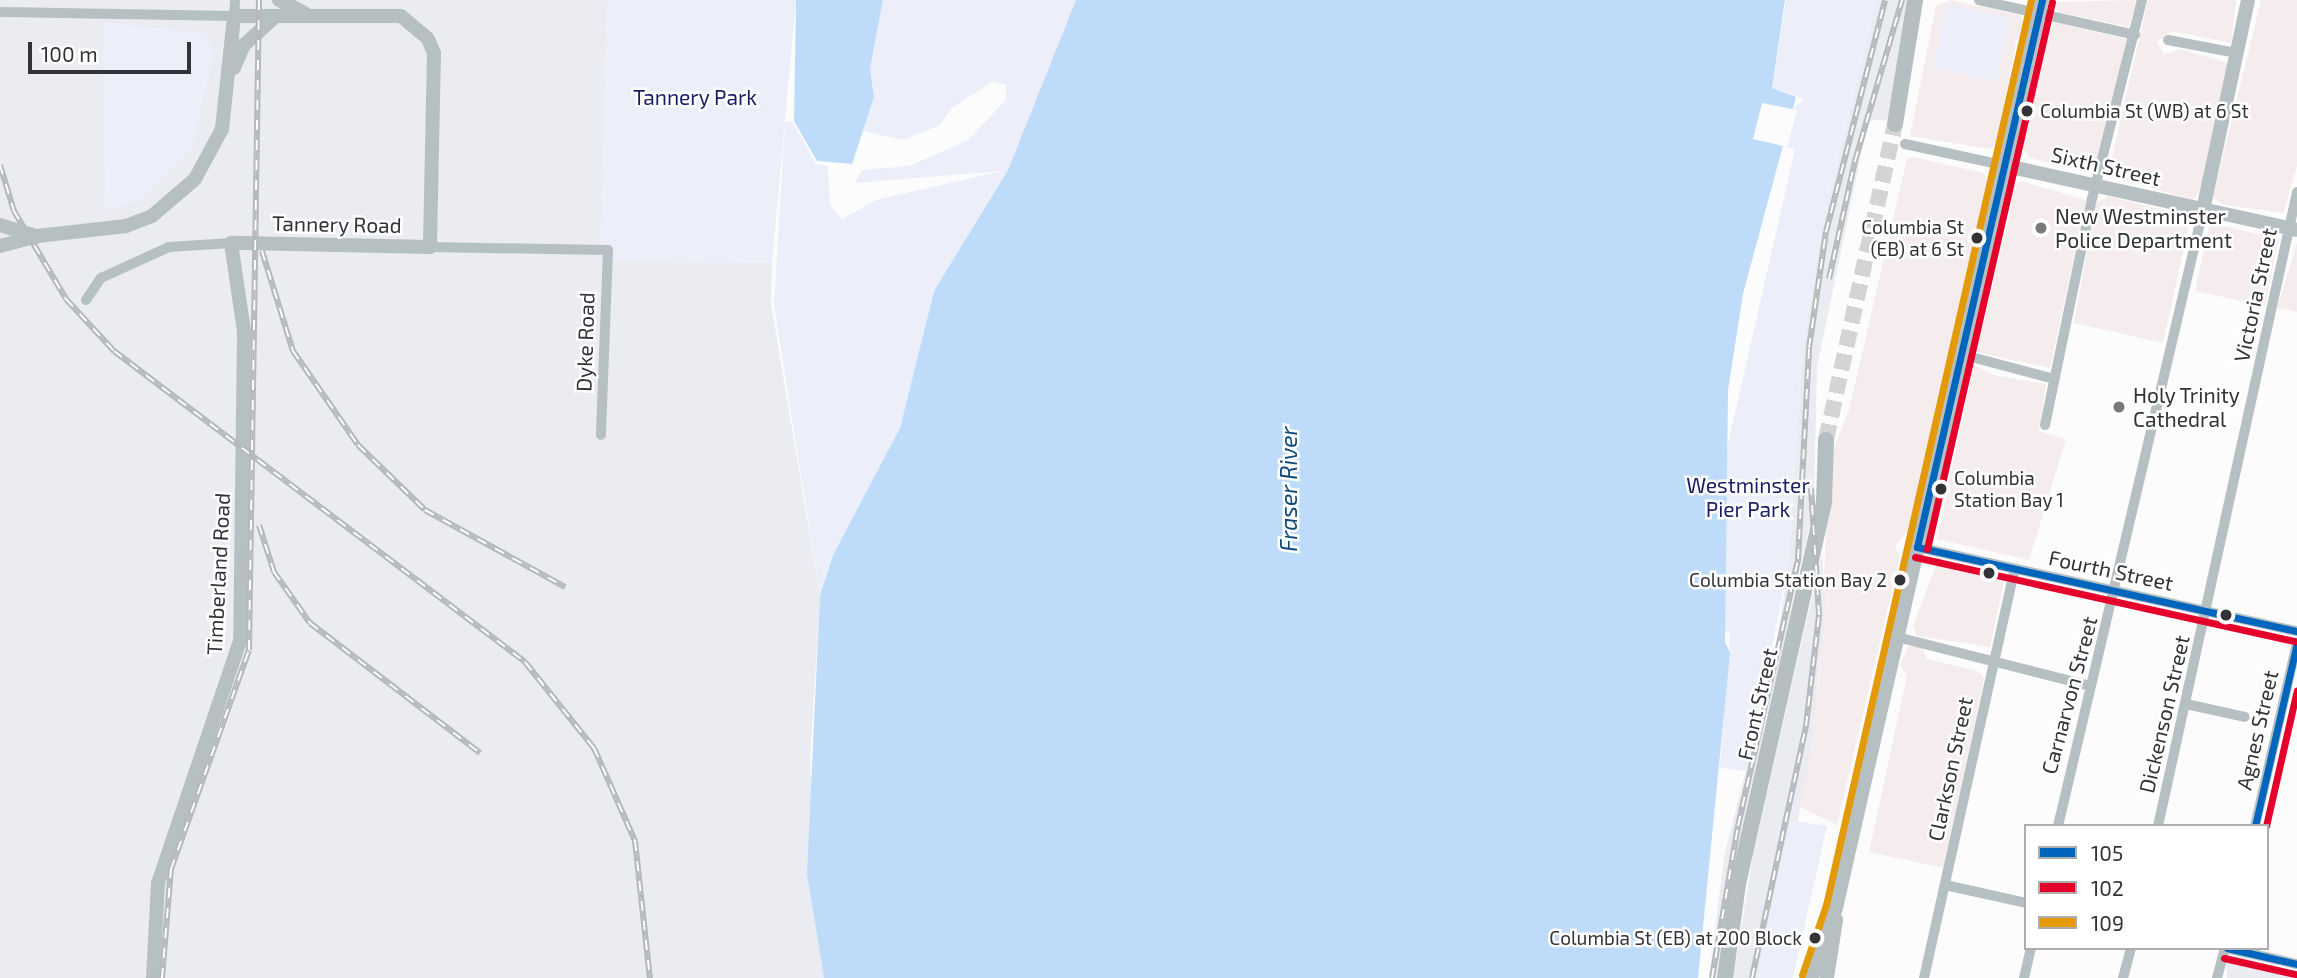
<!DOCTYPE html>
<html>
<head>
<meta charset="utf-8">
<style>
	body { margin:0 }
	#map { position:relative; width:2297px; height:978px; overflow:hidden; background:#fcfcfc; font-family:"Exo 2",sans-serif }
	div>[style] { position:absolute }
	.commercial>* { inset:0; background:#f5eced }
	.built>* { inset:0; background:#eaecf1 }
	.green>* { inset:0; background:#eceffa }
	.water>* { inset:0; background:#bedcf9 }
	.pier>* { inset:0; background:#fcfcfc }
	.secondary-tunnel>* { height:16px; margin-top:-8px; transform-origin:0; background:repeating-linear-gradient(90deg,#d4d4d5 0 16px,transparent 0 24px) }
	.minor>* { height:10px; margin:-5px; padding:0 5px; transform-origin:5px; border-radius:5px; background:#b6c0c3 }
	.tertiary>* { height:14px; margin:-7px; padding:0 7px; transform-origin:7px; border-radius:7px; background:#b6c0c3 }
	.secondary>* { height:16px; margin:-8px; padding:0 8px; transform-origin:8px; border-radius:8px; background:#b5bfc1 }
	.rail>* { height:6px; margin-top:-3px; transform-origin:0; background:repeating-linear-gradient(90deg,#fff 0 10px,#b5b9bb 0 20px); box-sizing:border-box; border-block:2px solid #b5b9bb }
	.tertiary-bridge>* { height:14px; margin:-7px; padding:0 7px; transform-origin:7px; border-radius:7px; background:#b6c0c3 }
	.bus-1>* { height:7px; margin:-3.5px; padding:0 3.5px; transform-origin:3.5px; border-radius:3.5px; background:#0065bd }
	.bus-2>* { height:7px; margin:-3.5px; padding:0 3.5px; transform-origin:3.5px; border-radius:3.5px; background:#e4002b }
	.bus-3>* { height:7px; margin:-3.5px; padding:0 3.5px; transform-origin:3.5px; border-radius:3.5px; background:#e39a06 }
	.dots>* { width:19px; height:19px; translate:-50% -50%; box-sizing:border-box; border:4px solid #fff; border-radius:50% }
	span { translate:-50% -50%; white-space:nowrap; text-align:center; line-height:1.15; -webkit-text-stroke:5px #fff; paint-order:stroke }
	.bus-label { font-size:19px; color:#323337 }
	.left { translate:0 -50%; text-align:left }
	.right { translate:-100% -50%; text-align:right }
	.park-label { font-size:21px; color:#181e65 }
	.street-label { font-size:21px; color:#323337 }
	.poi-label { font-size:21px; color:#323337 }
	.water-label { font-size:23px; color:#0f4978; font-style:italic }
	.legend { position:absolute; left:2024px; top:824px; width:245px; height:126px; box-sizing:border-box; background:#fff; border:2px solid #adadaf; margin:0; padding:9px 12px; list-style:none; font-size:21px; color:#323337 }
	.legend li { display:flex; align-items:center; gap:14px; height:35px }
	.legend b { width:35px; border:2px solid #adadaf }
	.scale { position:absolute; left:28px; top:42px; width:163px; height:32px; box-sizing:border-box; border:4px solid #323337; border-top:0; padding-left:9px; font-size:21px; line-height:24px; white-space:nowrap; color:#323337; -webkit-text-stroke:5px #fff; paint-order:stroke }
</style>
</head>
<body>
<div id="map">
	<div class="commercial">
		<i style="clip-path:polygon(1951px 0,2019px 15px,2026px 24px,2016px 41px,1997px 142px,1990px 149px,1910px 136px,1936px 6px)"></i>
		<i style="clip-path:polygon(2138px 0,2128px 27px,2059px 12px,2051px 2px)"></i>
		<i style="clip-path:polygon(2148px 0,2236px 0,2231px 43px,2171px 31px,2157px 42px,2164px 54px,2180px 49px,2228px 63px,2202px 187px,2193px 200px,2108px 175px)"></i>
		<i style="clip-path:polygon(2261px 0,2297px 0,2297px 166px,2283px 213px,2223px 205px,2213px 197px)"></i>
		<i style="clip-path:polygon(2056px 23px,2127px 39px,2094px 173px,2030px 158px,2022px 148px,2043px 38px)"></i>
		<i style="clip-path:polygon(1914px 157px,1983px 173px,1988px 182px,1908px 530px,1895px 547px,1900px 556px,1837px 825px,1798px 806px,1819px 680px,1830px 457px,1849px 410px,1907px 159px)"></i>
		<i style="clip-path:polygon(2021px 181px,2086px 200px,2050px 368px,1976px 352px,1971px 345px,1982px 330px,2011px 209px,2011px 187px)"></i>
		<i style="clip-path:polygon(2108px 196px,2191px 217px,2163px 343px,2074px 323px,2096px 203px)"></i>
		<i style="clip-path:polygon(2210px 223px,2279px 239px,2265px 306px,2195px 291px)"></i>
		<i style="clip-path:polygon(2297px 243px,2297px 312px,2277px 308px)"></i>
		<i style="clip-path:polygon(1972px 364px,1994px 375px,2046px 384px,2039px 431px,2066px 439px,2029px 560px,1937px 539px,1971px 379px,1965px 371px)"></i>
		<i style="clip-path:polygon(1937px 563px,2005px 577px,1990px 647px,1917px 636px,1913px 626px)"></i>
		<i style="clip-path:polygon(1910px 644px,1922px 648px,1927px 659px,1978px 671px,1984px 679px,1943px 868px,1869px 852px,1907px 676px,1900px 664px)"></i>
	</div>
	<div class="built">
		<i style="clip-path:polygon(0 0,607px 0,601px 260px,772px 263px,771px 304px,820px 595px,810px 764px,824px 977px,841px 978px,0 978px)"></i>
		<i style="clip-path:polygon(1874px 0,1908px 0,1888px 119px,1868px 121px,1817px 367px,1814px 505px,1737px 859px,1720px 978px,1709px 978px,1724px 857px,1774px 658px,1788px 569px,1802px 352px,1821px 231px)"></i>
		<i style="clip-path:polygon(1822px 553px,1825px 605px,1812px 743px,1769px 978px,1733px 978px,1753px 855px)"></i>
		<i style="clip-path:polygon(2236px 955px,2297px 973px,2297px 978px,2227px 978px,2227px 959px)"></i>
	</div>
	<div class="green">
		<i style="clip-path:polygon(607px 0,796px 0,772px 263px,601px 260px)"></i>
		<i style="clip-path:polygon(883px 0,1076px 0,1008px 170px,934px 291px,900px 428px,833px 555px,820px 595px,774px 305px,785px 122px,792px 121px,816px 164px,828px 166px,830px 205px,842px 219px,876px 200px,1002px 171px,855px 183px,862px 170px,909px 166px,968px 140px,1006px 100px,1006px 85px,992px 82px,952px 108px,940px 125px,903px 140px,863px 131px,874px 97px,870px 69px)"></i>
		<i style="clip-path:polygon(1786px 0,1878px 0,1821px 231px,1802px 352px,1788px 569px,1746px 771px,1720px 768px,1730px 633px,1686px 629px,1795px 149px,1753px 139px,1805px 99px,1772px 88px)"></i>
		<i style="clip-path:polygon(1947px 3px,2010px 18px,1996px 81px,1933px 68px)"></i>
		<i style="clip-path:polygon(103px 22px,205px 33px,214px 53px,192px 149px,141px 200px,105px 211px)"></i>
		<i style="clip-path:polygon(1790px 820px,1827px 826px,1793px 978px,1756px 978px)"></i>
	</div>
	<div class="water">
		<i style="clip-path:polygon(796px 0,883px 0,870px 69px,874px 97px,852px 164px,817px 161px,794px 121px)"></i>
		<i style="clip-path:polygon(1076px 0,1785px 0,1772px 88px,1796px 97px,1743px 294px,1728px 390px,1725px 642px,1730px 653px,1698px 978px,824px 978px,807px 874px,820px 595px,833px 555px,900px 428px,934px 291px,1008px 170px)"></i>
	</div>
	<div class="pier">
		<i style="clip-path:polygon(1762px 103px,1797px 110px,1787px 147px,1753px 139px)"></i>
	</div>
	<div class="secondary-tunnel">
		<i style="left:1826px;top:440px;width:323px;rotate:-77.7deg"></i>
	</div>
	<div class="minor">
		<i style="left:1979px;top:0;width:160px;rotate:12.6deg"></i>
		<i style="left:2px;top:12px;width:232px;rotate:1deg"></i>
		<i style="left:234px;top:16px;width:16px;rotate:-86deg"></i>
		<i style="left:2168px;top:40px;width:69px;rotate:10.8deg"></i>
		<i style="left:1905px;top:144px;width:99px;rotate:12.2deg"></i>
		<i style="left:430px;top:247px;width:178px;rotate:1deg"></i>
		<i style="left:608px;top:250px;width:185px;rotate:92.2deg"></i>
		<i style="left:86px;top:300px;width:27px;rotate:-56deg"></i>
		<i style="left:101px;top:278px;width:75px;rotate:-24.5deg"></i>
		<i style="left:169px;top:247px;width:62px;rotate:-3.7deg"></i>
		<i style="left:1960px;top:354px;width:97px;rotate:14.9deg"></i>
		<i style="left:2045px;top:425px;width:231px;rotate:-78.3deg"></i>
		<i style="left:2092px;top:199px;width:205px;rotate:-75.9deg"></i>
		<i style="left:1917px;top:547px;width:389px;rotate:12.5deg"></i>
		<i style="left:1897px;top:637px;width:199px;rotate:14.2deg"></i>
		<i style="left:2186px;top:704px;width:60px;rotate:12.4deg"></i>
		<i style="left:2058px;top:826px;width:633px;rotate:-76.75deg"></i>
		<i style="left:2158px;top:826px;width:649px;rotate:-77.63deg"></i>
		<i style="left:2255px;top:826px;width:188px;rotate:-77.1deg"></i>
		<i style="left:1945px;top:885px;width:83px;rotate:12.5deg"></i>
		<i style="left:2226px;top:948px;width:73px;rotate:12.7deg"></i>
		<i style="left:1924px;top:978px;width:419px;rotate:-77.5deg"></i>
		<i style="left:2024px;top:978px;width:31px;rotate:-77deg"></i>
		<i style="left:2123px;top:978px;width:31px;rotate:-75deg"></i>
		<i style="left:2217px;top:978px;width:31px;rotate:-75deg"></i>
	</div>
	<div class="tertiary">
		<i style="left:279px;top:0;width:30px;rotate:27deg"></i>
		<i style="left:234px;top:68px;width:25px;rotate:-67deg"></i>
		<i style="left:244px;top:45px;width:43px;rotate:-42.2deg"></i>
		<i style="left:2002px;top:165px;width:302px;rotate:12.4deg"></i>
		<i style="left:2203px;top:210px;width:215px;rotate:-77.9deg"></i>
		<i style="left:37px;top:236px;width:90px;rotate:-6.4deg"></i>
		<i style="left:126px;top:226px;width:28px;rotate:-21deg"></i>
		<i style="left:152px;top:216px;width:57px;rotate:-40.7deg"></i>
		<i style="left:195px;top:179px;width:57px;rotate:-61.6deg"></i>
		<i style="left:222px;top:129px;width:114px;rotate:-83.9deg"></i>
		<i style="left:234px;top:16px;width:167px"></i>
		<i style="left:401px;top:16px;width:35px;rotate:40deg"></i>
		<i style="left:428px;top:39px;width:15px;rotate:67deg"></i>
		<i style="left:434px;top:53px;width:194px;rotate:91.2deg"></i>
		<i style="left:430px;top:247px;width:199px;rotate:-178.8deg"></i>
		<i style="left:231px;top:243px;width:89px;rotate:81.6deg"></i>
		<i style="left:244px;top:331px;width:310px;rotate:90.7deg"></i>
		<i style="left:240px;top:641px;width:256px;rotate:108.7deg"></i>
		<i style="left:158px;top:883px;width:95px;rotate:93deg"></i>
		<i style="left:1812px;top:978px;width:74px;rotate:-71.1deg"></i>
		<i style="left:1836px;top:908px;width:931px;rotate:-77.22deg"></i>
		<i style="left:1827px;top:978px;width:59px;rotate:-81.2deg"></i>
	</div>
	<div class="secondary">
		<i style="left:1895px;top:124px;width:126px;rotate:-80.8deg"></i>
		<i style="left:1725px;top:978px;width:95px;rotate:-82.1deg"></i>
		<i style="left:1738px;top:884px;width:393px;rotate:-77.3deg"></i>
		<i style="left:1824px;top:501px;width:61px;rotate:-88.1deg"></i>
	</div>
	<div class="rail">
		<i style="left:0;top:165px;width:48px;rotate:73.1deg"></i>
		<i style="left:14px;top:211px;width:102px;rotate:59.4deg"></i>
		<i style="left:66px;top:299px;width:71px;rotate:47.3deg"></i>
		<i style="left:114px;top:351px;width:515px;rotate:37.11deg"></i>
		<i style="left:525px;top:662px;width:110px;rotate:51.3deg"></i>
		<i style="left:594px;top:748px;width:102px;rotate:66.2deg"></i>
		<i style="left:635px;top:841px;width:138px;rotate:83.8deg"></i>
		<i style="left:262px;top:251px;width:105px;rotate:72.8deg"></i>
		<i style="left:293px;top:351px;width:114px;rotate:55.3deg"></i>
		<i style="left:358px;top:445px;width:93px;rotate:44.1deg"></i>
		<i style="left:425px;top:510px;width:160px;rotate:28.8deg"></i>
		<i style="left:1829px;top:279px;width:121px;rotate:-77.6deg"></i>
		<i style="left:1855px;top:161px;width:168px;rotate:-73.7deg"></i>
		<i style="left:259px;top:525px;width:49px;rotate:72.3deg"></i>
		<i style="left:274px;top:572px;width:62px;rotate:54.8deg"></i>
		<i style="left:310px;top:623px;width:214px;rotate:37.4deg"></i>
		<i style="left:162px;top:978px;width:109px;rotate:-85.3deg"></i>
		<i style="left:171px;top:869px;width:232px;rotate:-70.4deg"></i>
		<i style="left:249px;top:650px;width:650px;rotate:-89.12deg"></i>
		<i style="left:1712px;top:978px;width:154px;rotate:-80.3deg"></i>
		<i style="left:1738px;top:826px;width:274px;rotate:-77.3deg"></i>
		<i style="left:1798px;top:559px;width:211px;rotate:-87deg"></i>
		<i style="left:1809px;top:348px;width:117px;rotate:-81.7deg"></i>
		<i style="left:1826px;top:232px;width:239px;rotate:-75.7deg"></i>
		<i style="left:1752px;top:978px;width:258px;rotate:-77.9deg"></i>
		<i style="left:1806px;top:726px;width:112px;rotate:-83.3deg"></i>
		<i style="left:1819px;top:615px;width:127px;rotate:-93.6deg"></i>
	</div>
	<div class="tertiary-bridge">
		<i style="left:0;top:225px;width:39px;rotate:17deg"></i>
		<i style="left:0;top:246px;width:38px;rotate:-15deg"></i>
	</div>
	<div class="bus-1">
		<i style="left:1917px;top:547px;width:561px;rotate:-77.13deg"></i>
		<i style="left:1917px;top:547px;width:389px;rotate:12.5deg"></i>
		<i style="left:2255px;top:826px;width:188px;rotate:-77.1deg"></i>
		<i style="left:2227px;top:948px;width:72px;rotate:12.9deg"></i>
	</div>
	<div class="bus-2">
		<i style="left:1927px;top:549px;width:561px;rotate:-77.13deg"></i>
		<i style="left:1915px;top:557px;width:389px;rotate:12.5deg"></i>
		<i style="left:2266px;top:826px;width:139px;rotate:-77.2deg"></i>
		<i style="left:2224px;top:958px;width:73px;rotate:12.7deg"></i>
	</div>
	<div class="bus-3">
		<i style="left:1802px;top:975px;width:74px;rotate:-71.1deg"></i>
		<i style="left:1826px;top:905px;width:928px;rotate:-77.24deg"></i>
	</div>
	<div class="dots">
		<i style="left:2027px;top:111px;background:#323337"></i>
		<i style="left:2041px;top:228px;background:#79797c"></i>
		<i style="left:1977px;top:238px;background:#323337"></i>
		<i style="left:2119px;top:407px;background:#79797c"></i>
		<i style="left:1941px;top:489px;background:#323337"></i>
		<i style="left:1989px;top:573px;background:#323337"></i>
		<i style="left:1900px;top:580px;background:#323337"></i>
		<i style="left:2226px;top:615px;background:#323337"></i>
		<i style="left:1815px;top:938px;background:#323337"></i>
	</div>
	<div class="bus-label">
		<span class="left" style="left:2040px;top:111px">Columbia St (WB) at 6 St</span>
		<span class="right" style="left:1964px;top:238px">Columbia St<br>(EB) at 6 St</span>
		<span class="left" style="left:1954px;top:489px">Columbia<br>Station Bay 1</span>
		<span class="right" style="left:1887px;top:580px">Columbia Station Bay 2</span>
		<span class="right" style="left:1802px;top:938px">Columbia St (EB) at 200 Block</span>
	</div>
	<div class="park-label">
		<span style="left:695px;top:97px">Tannery Park</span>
		<span style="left:1748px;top:497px">Westminster<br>Pier Park</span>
	</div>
	<div class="street-label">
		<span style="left:2106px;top:166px;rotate:13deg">Sixth Street</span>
		<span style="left:337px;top:224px;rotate:1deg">Tannery Road</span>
		<span style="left:2255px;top:295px;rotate:-78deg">Victoria Street</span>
		<span style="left:585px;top:342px;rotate:-88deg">Dyke Road</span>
		<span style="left:2111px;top:570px;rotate:12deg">Fourth Street</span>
		<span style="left:218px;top:574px;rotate:-87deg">Timberland Road</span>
		<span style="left:2069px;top:695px;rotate:-75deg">Carnarvon Street</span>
		<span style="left:1757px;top:704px;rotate:-77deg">Front Street</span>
		<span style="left:2164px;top:714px;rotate:-77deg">Dickenson Street</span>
		<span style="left:2257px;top:730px;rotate:-77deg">Agnes Street</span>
		<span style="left:1950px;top:769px;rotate:-78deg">Clarkson Street</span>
	</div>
	<div class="poi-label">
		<span class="left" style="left:2055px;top:228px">New Westminster<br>Police Department</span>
		<span class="left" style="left:2133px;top:407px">Holy Trinity<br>Cathedral</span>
	</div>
	<div class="water-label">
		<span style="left:1288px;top:489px;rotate:-90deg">Fraser River</span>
	</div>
	<ul class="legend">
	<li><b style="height:9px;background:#0065bd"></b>105</li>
	<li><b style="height:9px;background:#e4002b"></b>102</li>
	<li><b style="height:9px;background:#e39a06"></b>109</li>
	</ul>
	<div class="scale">100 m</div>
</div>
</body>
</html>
